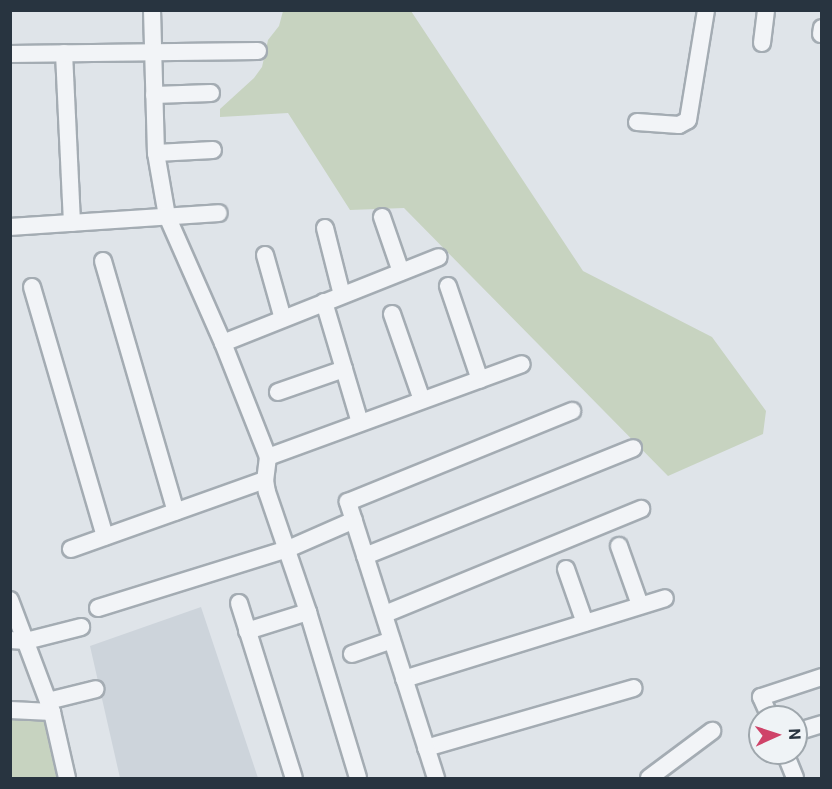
<!DOCTYPE html>
<html>
<head>
<meta charset="utf-8">
<style>
	body { margin:0 }
	#map { position:relative; width:832px; height:789px; overflow:hidden; background:#dfe4e9; font-family:Roboto,sans-serif }
	div>[style] { position:absolute }
	.built>* { inset:0; background:#cdd4db }
	.green>* { inset:0; background:#c7d3c0 }
	.roads { filter:drop-shadow(2px 0 #a4acb3) drop-shadow(-2px 0 #a4acb3) drop-shadow(0 2px #a4acb3) drop-shadow(0 -2px #a4acb3) }
	.street>* { height:16px; margin:-8px; padding:0 8px; transform-origin:8px; border-radius:8px; background:#f2f4f7 }
	span { translate:-50% -50%; white-space:nowrap; text-align:center; line-height:1.15; -webkit-text-stroke:4.5px #eff3f6; paint-order:stroke }
	.frame { position:absolute; inset:0; border:12px solid #283440; pointer-events:none }
	.north { position:absolute; left:748px; top:705px; width:60px; height:60px; box-sizing:border-box; background:#eff3f6; border:2px solid #9fa7ad; border-radius:50%; rotate:87deg; font-size:16px; font-weight:700; line-height:24px; text-align:center; color:#283440 }
	.north::after { content:''; display:block; margin:auto; width:21px; height:27px; background:#cf4369; clip-path:polygon(50% 0,100% 100%,50% 72%,0 100%) }
</style>
</head>
<body>
<div id="map">
	<div class="built">
		<i style="clip-path:polygon(201px 607px,258px 778px,120px 778px,90px 646px)"></i>
	</div>
	<div class="green">
		<i style="clip-path:polygon(283px 11px,411px 11px,583px 271px,712px 337px,766px 411px,763px 434px,668px 476px,404px 208px,350px 210px,288px 113px,220px 117px,220px 109px,254px 78px,262px 67px,268px 40px,279px 26px)"></i>
		<i style="clip-path:polygon(11px 716px,49px 718px,61px 778px,11px 778px)"></i>
	</div>
	<div class="roads">
		<div class="street">
			<i style="left:152px;top:10px;width:143px;rotate:88.4deg"></i>
			<i style="left:156px;top:153px;width:64px;rotate:80.1deg"></i>
			<i style="left:167px;top:216px;width:139px;rotate:66.2deg"></i>
			<i style="left:223px;top:343px;width:123px;rotate:68.5deg"></i>
			<i style="left:268px;top:457px;width:23px;rotate:97deg"></i>
			<i style="left:265px;top:480px;width:12px;rotate:81deg"></i>
			<i style="left:267px;top:492px;width:127px;rotate:71.1deg"></i>
			<i style="left:308px;top:612px;width:173px;rotate:73.2deg"></i>
			<i style="left:821px;top:34px;width:6px;rotate:-81deg"></i>
			<i style="left:762px;top:43px;width:33px;rotate:-83deg"></i>
			<i style="left:64px;top:53px;width:170px;rotate:87.3deg"></i>
			<i style="left:10px;top:54px;width:248px;rotate:-0.7deg"></i>
			<i style="left:154px;top:95px;width:57px;rotate:-2deg"></i>
			<i style="left:637px;top:122px;width:42px;rotate:4.1deg"></i>
			<i style="left:679px;top:125px;width:10px;rotate:-29deg"></i>
			<i style="left:688px;top:120px;width:111px;rotate:-80.7deg"></i>
			<i style="left:156px;top:153px;width:57px;rotate:-3deg"></i>
			<i style="left:382px;top:217px;width:58px;rotate:70.9deg"></i>
			<i style="left:10px;top:227px;width:209px;rotate:-3.8deg"></i>
			<i style="left:325px;top:228px;width:69px;rotate:75.8deg"></i>
			<i style="left:265px;top:255px;width:66px;rotate:74.3deg"></i>
			<i style="left:103px;top:261px;width:261px;rotate:73.8deg"></i>
			<i style="left:448px;top:286px;width:99px;rotate:71.2deg"></i>
			<i style="left:32px;top:287px;width:260px;rotate:73.7deg"></i>
			<i style="left:324px;top:302px;width:126px;rotate:73.4deg"></i>
			<i style="left:392px;top:314px;width:91px;rotate:70.8deg"></i>
			<i style="left:223px;top:343px;width:232px;rotate:-21.7deg"></i>
			<i style="left:278px;top:392px;width:70px;rotate:-19.2deg"></i>
			<i style="left:268px;top:457px;width:270px;rotate:-20.1deg"></i>
			<i style="left:619px;top:546px;width:63px;rotate:70.4deg"></i>
			<i style="left:71px;top:549px;width:206px;rotate:-19.6deg"></i>
			<i style="left:365px;top:556px;width:289px;rotate:-21.9deg"></i>
			<i style="left:566px;top:569px;width:57px;rotate:70.6deg"></i>
			<i style="left:10px;top:600px;width:120px;rotate:69.4deg"></i>
			<i style="left:52px;top:712px;width:68px;rotate:77.2deg"></i>
			<i style="left:239px;top:603px;width:183px;rotate:72.6deg"></i>
			<i style="left:98px;top:608px;width:199px;rotate:-17.3deg"></i>
			<i style="left:288px;top:549px;width:72px;rotate:-23.7deg"></i>
			<i style="left:385px;top:614px;width:277px;rotate:-22.3deg"></i>
			<i style="left:247px;top:631px;width:64px;rotate:-17.3deg"></i>
			<i style="left:10px;top:640px;width:16px;rotate:4deg"></i>
			<i style="left:26px;top:641px;width:57px;rotate:-14.3deg"></i>
			<i style="left:352px;top:654px;width:42px;rotate:-19.3deg"></i>
			<i style="left:404px;top:679px;width:273px;rotate:-17.2deg"></i>
			<i style="left:48px;top:701px;width:49px;rotate:-14deg"></i>
			<i style="left:10px;top:710px;width:42px;rotate:2.7deg"></i>
			<i style="left:770px;top:717px;width:22px;rotate:-114deg"></i>
			<i style="left:761px;top:697px;width:64px;rotate:-18.2deg"></i>
			<i style="left:796px;top:732px;width:27px;rotate:-17deg"></i>
			<i style="left:426px;top:748px;width:216px;rotate:-16.1deg"></i>
			<i style="left:785px;top:753px;width:27px;rotate:68deg"></i>
			<i style="left:436px;top:778px;width:290px;rotate:-107.7deg"></i>
			<i style="left:348px;top:502px;width:242px;rotate:-22.1deg"></i>
			<i style="left:649px;top:778px;width:79px;rotate:-36.7deg"></i>
		</div>
	</div>
	<div class="frame"></div>
	<div class="north">N</div>
</div>
</body>
</html>
